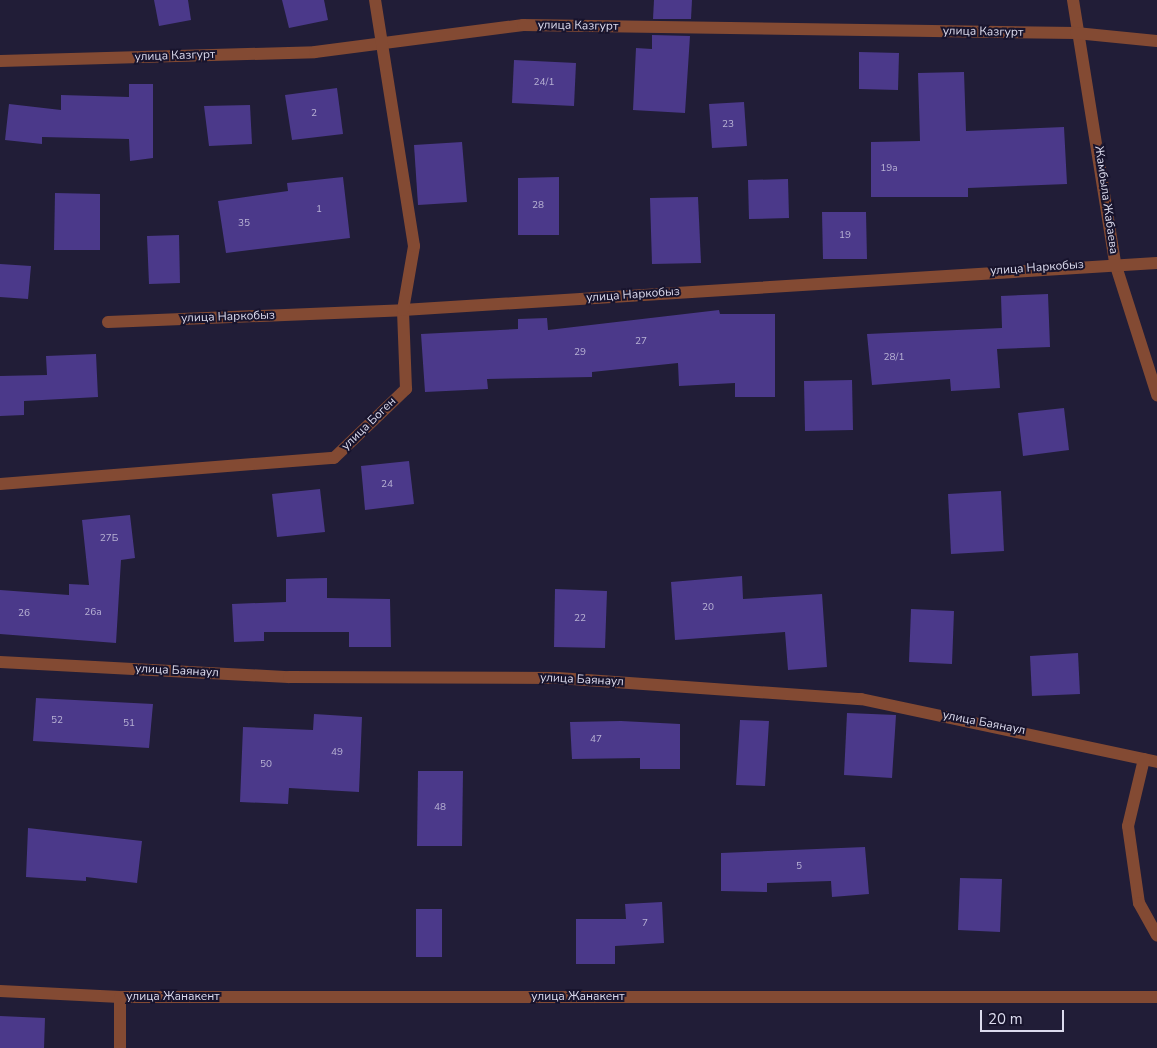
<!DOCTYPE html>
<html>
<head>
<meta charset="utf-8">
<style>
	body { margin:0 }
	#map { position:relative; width:1157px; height:1048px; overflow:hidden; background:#211d37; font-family:"Nunito Sans",sans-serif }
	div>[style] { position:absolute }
	.building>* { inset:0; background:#4b398a }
	.minor>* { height:12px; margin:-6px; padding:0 6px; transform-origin:6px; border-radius:6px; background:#834a33 }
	span { translate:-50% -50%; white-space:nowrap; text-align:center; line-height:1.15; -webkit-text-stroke:4px #18142d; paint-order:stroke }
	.number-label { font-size:10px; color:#b8b2d4 }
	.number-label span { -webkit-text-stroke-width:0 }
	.street-label { font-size:12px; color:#dcdbed }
	.scale { position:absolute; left:980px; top:1010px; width:84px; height:22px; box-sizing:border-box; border:2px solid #dcdbed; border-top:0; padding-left:6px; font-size:15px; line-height:18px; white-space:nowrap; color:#dcdbed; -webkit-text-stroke:4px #18142d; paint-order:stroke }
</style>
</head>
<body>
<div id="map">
	<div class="building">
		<i style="clip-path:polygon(154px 0,188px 0,191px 20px,159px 26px)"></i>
		<i style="clip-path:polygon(282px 0,324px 0,328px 20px,289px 28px)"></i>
		<i style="clip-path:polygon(654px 0,692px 0,691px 19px,653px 19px)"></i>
		<i style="clip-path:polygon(652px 35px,690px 36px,685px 113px,633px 110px,636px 48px,652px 49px)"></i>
		<i style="clip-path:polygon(859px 52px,899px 53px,898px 90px,859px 89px)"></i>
		<i style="clip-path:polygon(514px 60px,576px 63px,574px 106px,512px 103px)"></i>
		<i style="clip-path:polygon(964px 72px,966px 131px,1064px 127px,1067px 184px,968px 188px,968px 197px,871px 197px,871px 142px,920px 141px,918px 73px)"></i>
		<i style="clip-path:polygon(129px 84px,153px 84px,153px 158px,130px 161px,129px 139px,42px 137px,42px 144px,5px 140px,9px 104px,61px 110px,61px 95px,129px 97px)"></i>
		<i style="clip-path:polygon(337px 88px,343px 134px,292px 140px,285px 95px)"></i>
		<i style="clip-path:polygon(744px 102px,747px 146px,712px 148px,709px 104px)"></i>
		<i style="clip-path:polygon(250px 105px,252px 144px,209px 146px,204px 106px)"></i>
		<i style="clip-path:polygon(462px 142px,467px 202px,418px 205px,414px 145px)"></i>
		<i style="clip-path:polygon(343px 177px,350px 238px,226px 253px,218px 201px,288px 191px,287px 183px)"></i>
		<i style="clip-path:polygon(559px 177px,559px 235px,518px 235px,518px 178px)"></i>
		<i style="clip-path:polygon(788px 179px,789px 218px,749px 219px,748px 180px)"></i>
		<i style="clip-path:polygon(55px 193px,100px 194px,100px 250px,54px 250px)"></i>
		<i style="clip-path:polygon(698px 197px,701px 263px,652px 264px,650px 198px)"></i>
		<i style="clip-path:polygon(822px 212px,866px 212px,867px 259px,823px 259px)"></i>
		<i style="clip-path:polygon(179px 235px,180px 283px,149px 284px,147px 236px)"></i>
		<i style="clip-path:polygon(0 264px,31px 266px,28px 299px,0 297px)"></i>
		<i style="clip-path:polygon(1048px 294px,1050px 347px,997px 349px,1000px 388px,951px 391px,950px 379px,872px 385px,867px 334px,1002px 328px,1001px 296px)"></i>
		<i style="clip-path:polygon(719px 310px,720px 314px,775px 314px,775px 397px,735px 397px,735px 383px,679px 386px,678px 363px,592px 372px,592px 377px,487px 379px,488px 389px,425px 392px,421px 334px,518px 329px,518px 319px,547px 318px,548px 330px)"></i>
		<i style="clip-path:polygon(96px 354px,98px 397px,24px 401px,24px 415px,0 416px,0 376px,47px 375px,46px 356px)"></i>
		<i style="clip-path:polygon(852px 380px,853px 430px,805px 431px,804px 381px)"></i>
		<i style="clip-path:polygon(1064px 408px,1069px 450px,1023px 456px,1018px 413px)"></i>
		<i style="clip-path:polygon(409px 461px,414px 504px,365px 510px,361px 466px)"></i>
		<i style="clip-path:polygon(320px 489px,325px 532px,277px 537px,272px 494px)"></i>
		<i style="clip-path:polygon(1001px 491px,1004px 551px,951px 554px,948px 494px)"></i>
		<i style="clip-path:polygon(130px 515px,135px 558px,121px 560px,116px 643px,0 634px,0 590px,69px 595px,69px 584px,89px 585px,82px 520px)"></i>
		<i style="clip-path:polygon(742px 576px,743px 599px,822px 594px,827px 667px,788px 670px,785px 632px,675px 640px,671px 582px)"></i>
		<i style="clip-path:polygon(327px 578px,327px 598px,390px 599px,391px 647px,349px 647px,349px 632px,264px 632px,264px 641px,234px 642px,232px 604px,286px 602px,286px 579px)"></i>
		<i style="clip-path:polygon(555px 589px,607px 591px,605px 648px,554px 647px)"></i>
		<i style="clip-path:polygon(911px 609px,954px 611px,952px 664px,909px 662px)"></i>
		<i style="clip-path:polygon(1078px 653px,1080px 694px,1032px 696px,1030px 656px)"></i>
		<i style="clip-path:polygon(36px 698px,153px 704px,149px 748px,33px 741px)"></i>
		<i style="clip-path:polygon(847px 713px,896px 715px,892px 778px,844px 775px)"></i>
		<i style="clip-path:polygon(314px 714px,362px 717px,359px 792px,289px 788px,288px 804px,240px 802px,243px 727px,313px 730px)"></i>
		<i style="clip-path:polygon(740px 720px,769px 721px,765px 786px,736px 785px)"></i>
		<i style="clip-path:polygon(621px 721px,680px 724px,680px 769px,640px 769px,640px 758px,572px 759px,570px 722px)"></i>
		<i style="clip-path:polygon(418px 771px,463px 771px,462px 846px,417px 846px)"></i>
		<i style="clip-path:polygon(28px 828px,142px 841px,137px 883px,86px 877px,86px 881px,26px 877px)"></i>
		<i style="clip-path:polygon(865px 847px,869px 894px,832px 897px,831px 881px,767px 883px,767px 892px,721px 891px,721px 853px)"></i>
		<i style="clip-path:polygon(960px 878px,1002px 879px,1000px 932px,958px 930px)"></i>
		<i style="clip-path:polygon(662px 902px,664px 943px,615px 946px,615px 964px,576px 964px,576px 919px,626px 919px,625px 904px)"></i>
		<i style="clip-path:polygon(416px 909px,442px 909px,442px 957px,416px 957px)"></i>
		<i style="clip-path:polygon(0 1016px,45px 1018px,44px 1048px,0 1048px)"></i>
	</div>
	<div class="minor">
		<i style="left:1073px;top:0;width:266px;rotate:80.9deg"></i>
		<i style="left:1115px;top:263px;width:139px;rotate:72.3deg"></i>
		<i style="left:0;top:61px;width:315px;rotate:-1.6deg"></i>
		<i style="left:315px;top:52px;width:210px;rotate:-7.4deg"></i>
		<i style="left:523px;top:25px;width:553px;rotate:0.83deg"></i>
		<i style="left:1076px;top:33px;width:81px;rotate:5.6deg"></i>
		<i style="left:108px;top:322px;width:295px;rotate:-2.3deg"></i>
		<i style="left:403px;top:310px;width:755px;rotate:-3.57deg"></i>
		<i style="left:0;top:484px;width:335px;rotate:-4.5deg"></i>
		<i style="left:334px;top:458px;width:100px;rotate:-43.8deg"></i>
		<i style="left:406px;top:389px;width:79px;rotate:-92.2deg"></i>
		<i style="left:403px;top:310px;width:65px;rotate:-80.2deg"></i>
		<i style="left:414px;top:246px;width:249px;rotate:-99deg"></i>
		<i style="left:0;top:662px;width:289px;rotate:3deg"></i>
		<i style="left:289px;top:677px;width:269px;rotate:0.2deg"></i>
		<i style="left:558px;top:678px;width:304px;rotate:4deg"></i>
		<i style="left:861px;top:699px;width:303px;rotate:12deg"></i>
		<i style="left:1144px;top:759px;width:69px;rotate:103.4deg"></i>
		<i style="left:1128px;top:826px;width:78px;rotate:81.9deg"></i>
		<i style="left:1139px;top:903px;width:37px;rotate:61deg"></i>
		<i style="left:0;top:991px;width:120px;rotate:2.9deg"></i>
		<i style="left:120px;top:997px;width:1037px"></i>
		<i style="left:120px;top:1048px;width:51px;rotate:-90deg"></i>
	</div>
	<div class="number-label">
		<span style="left:544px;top:83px">24/1</span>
		<span style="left:314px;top:114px">2</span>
		<span style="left:728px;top:125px">23</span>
		<span style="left:889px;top:169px">19а</span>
		<span style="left:538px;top:206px">28</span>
		<span style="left:319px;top:210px">1</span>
		<span style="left:244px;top:224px">35</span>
		<span style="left:845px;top:236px">19</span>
		<span style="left:641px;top:342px">27</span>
		<span style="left:580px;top:353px">29</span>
		<span style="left:894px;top:358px">28/1</span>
		<span style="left:387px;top:485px">24</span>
		<span style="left:109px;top:539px">27Б</span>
		<span style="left:708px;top:608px">20</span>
		<span style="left:93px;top:613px">26а</span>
		<span style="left:24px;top:614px">26</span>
		<span style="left:580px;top:619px">22</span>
		<span style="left:57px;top:721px">52</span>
		<span style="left:129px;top:724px">51</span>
		<span style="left:596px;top:740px">47</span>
		<span style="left:337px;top:753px">49</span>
		<span style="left:266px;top:765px">50</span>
		<span style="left:440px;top:808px">48</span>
		<span style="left:799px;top:867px">5</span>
		<span style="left:645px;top:924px">7</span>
	</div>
	<div class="street-label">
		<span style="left:578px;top:26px;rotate:1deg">улица Казгурт</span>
		<span style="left:983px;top:32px;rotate:1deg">улица Казгурт</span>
		<span style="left:175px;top:56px;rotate:-2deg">улица Казгурт</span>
		<span style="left:1106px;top:200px;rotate:82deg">Жамбыла Жабаева</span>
		<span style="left:1037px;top:268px;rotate:-4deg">улица Наркобыз</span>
		<span style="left:633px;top:295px;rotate:-4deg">улица Наркобыз</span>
		<span style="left:228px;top:317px;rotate:-2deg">улица Наркобыз</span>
		<span style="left:369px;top:424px;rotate:-44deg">улица Боген</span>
		<span style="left:177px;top:671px;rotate:3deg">улица Баянаул</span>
		<span style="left:582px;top:680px;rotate:3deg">улица Баянаул</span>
		<span style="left:984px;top:723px;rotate:11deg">улица Баянаул</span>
		<span style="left:173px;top:997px">улица Жанакент</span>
		<span style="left:578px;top:997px">улица Жанакент</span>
	</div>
	<div class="scale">20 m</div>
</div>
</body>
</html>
